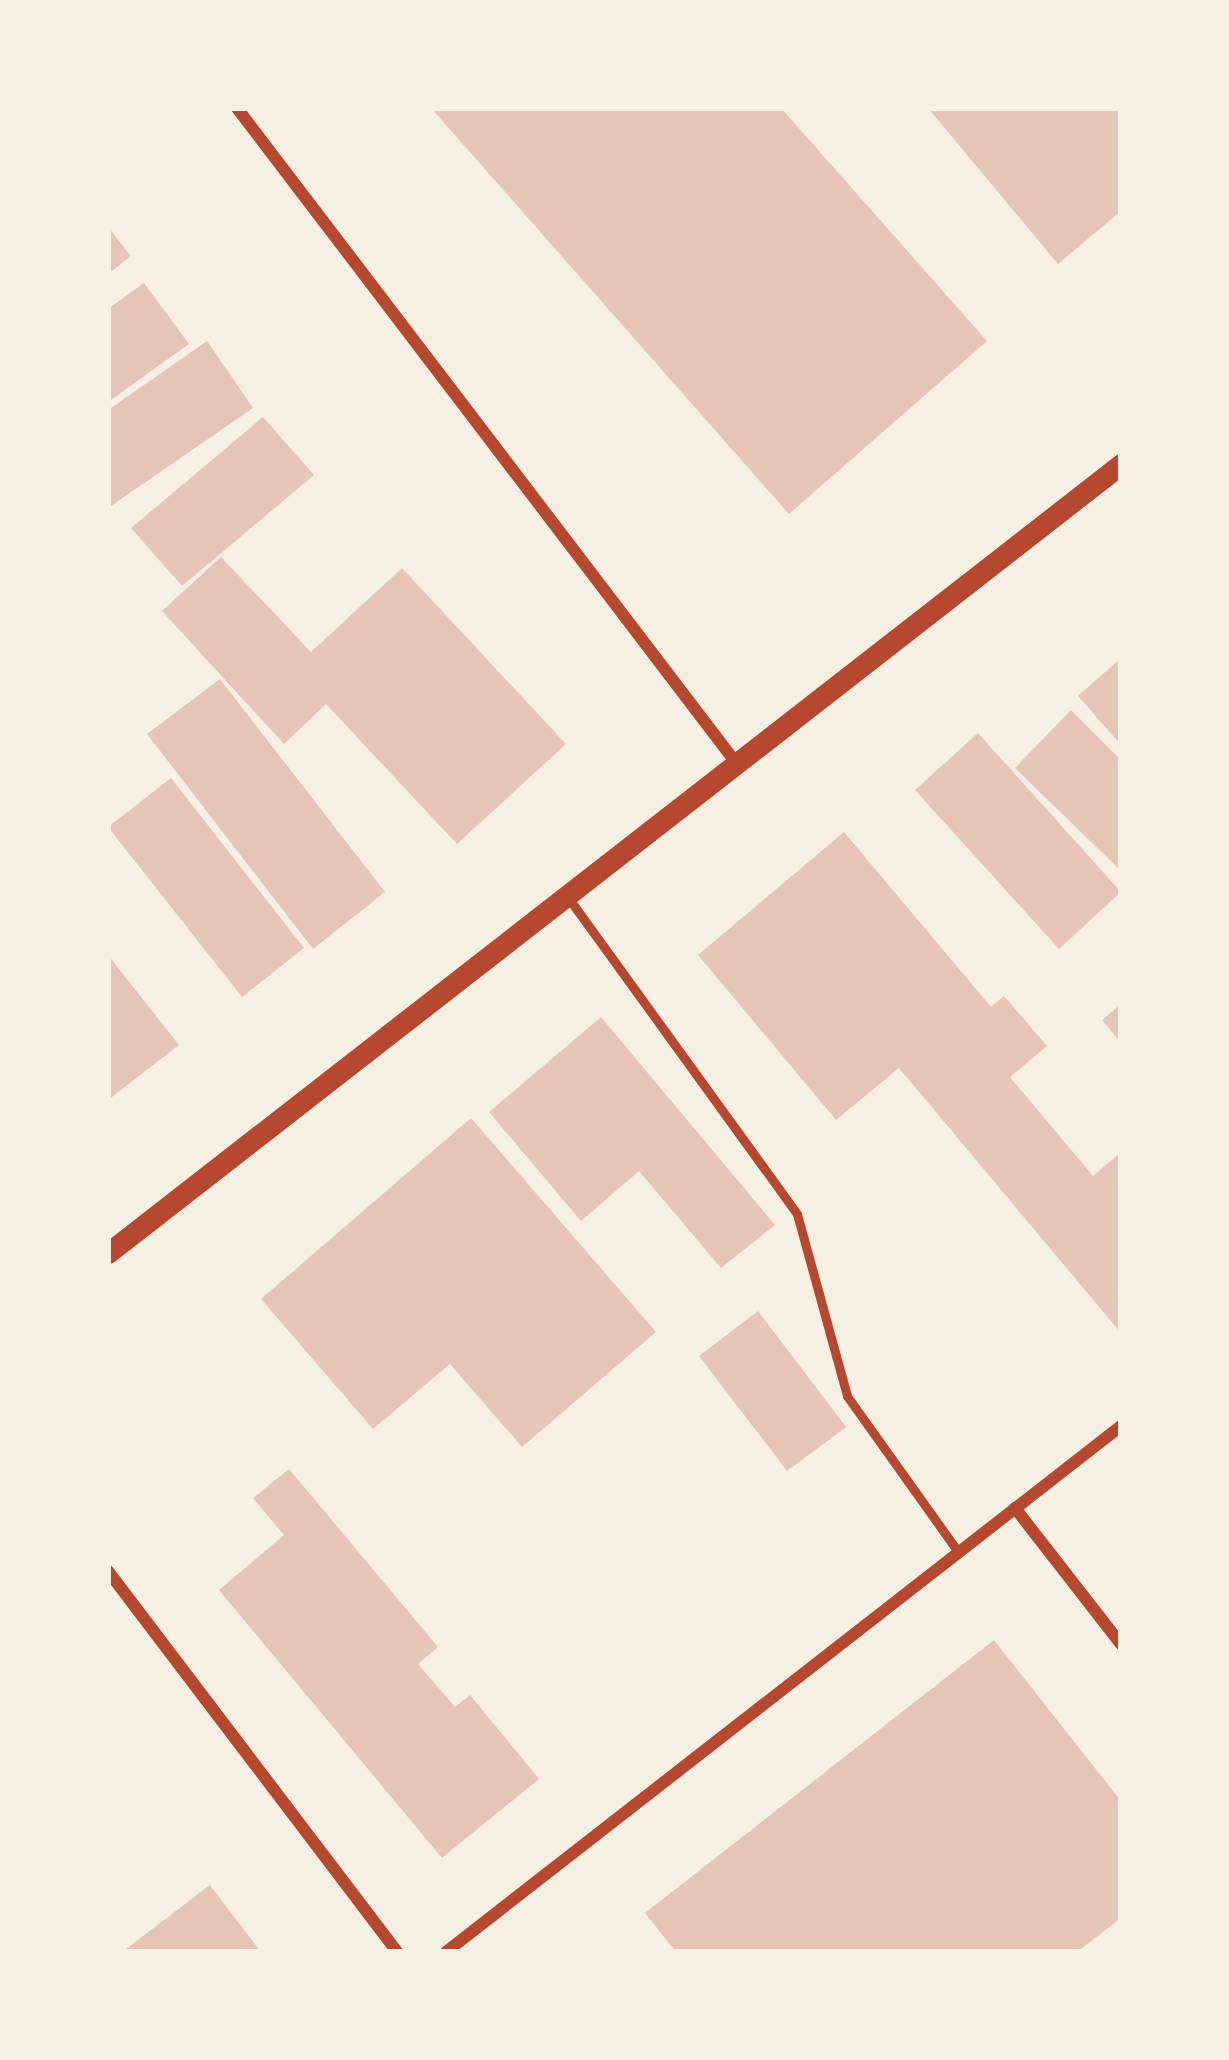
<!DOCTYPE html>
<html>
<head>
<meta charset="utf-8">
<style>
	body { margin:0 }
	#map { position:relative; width:1229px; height:2060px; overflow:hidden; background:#f6efe4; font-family:Rubik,sans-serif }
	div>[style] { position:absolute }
	.building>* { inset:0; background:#e6c5b7 }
	.service>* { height:9px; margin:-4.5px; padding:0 4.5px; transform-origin:4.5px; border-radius:4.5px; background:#b5482f }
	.minor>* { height:12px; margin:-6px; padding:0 6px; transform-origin:6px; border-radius:6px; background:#b5482f }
	.tertiary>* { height:21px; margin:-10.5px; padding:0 10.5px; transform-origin:10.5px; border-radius:10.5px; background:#b5482f }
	span { translate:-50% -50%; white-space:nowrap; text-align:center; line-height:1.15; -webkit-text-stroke:10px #f6efe4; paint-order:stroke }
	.frame { position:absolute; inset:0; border:111px solid #f6efe4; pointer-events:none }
</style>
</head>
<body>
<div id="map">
	<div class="building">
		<i style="clip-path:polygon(431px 108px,781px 108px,987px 341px,789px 514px)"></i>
		<i style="clip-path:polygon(928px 108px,1121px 108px,1121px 211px,1058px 264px)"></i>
		<i style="clip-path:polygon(108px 227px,131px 256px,108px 274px)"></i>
		<i style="clip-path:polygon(144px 283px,189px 344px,108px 402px,108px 309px)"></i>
		<i style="clip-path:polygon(207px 341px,253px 408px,108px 508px,108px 410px)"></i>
		<i style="clip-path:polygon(263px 417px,314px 475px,182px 586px,131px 528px)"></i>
		<i style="clip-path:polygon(221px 557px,311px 652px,402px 568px,566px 744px,457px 844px,326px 704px,284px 744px,162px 611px)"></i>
		<i style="clip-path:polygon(1121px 658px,1121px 745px,1078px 696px)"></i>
		<i style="clip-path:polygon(220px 679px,385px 892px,313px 949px,147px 734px)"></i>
		<i style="clip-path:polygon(1071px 710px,1121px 760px,1121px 871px,1015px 768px)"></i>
		<i style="clip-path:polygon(978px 733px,1121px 892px,1059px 949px,915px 790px)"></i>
		<i style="clip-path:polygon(171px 778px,304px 948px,242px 997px,108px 827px)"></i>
		<i style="clip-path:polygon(844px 832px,991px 1007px,1004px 996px,1047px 1046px,1010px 1077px,1093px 1176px,1121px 1152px,1121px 1333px,899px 1068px,836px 1120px,698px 955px)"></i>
		<i style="clip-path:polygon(108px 955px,179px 1045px,108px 1100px)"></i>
		<i style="clip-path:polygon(1121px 1004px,1121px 1043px,1102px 1020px)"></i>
		<i style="clip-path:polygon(601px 1017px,775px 1225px,721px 1268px,639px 1171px,581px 1221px,489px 1112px)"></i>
		<i style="clip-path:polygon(471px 1118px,656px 1332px,522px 1447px,450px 1364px,373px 1429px,261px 1299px)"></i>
		<i style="clip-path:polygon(758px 1311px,846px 1427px,787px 1471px,699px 1356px)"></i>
		<i style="clip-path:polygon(289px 1469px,438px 1647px,418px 1664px,455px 1707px,470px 1695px,539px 1779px,442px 1858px,219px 1590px,284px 1535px,253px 1498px)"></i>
		<i style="clip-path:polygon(994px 1640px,1121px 1801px,1121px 1918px,1077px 1952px,676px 1952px,645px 1913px)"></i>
		<i style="clip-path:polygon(210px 1885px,261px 1952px,122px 1952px)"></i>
	</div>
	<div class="service">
		<i style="left:567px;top:896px;width:392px;rotate:54.1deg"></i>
		<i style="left:797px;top:1214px;width:189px;rotate:74.6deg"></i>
		<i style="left:847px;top:1396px;width:193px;rotate:54.5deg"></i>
	</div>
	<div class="minor">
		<i style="left:237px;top:108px;width:825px;rotate:52.69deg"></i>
		<i style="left:1015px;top:1508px;width:172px;rotate:52.1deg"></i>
		<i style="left:108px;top:1571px;width:478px;rotate:52.8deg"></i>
		<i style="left:446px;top:1952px;width:856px;rotate:-37.93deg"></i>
	</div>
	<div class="tertiary">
		<i style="left:108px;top:1253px;width:1284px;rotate:-37.91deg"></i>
	</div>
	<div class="frame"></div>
</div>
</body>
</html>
